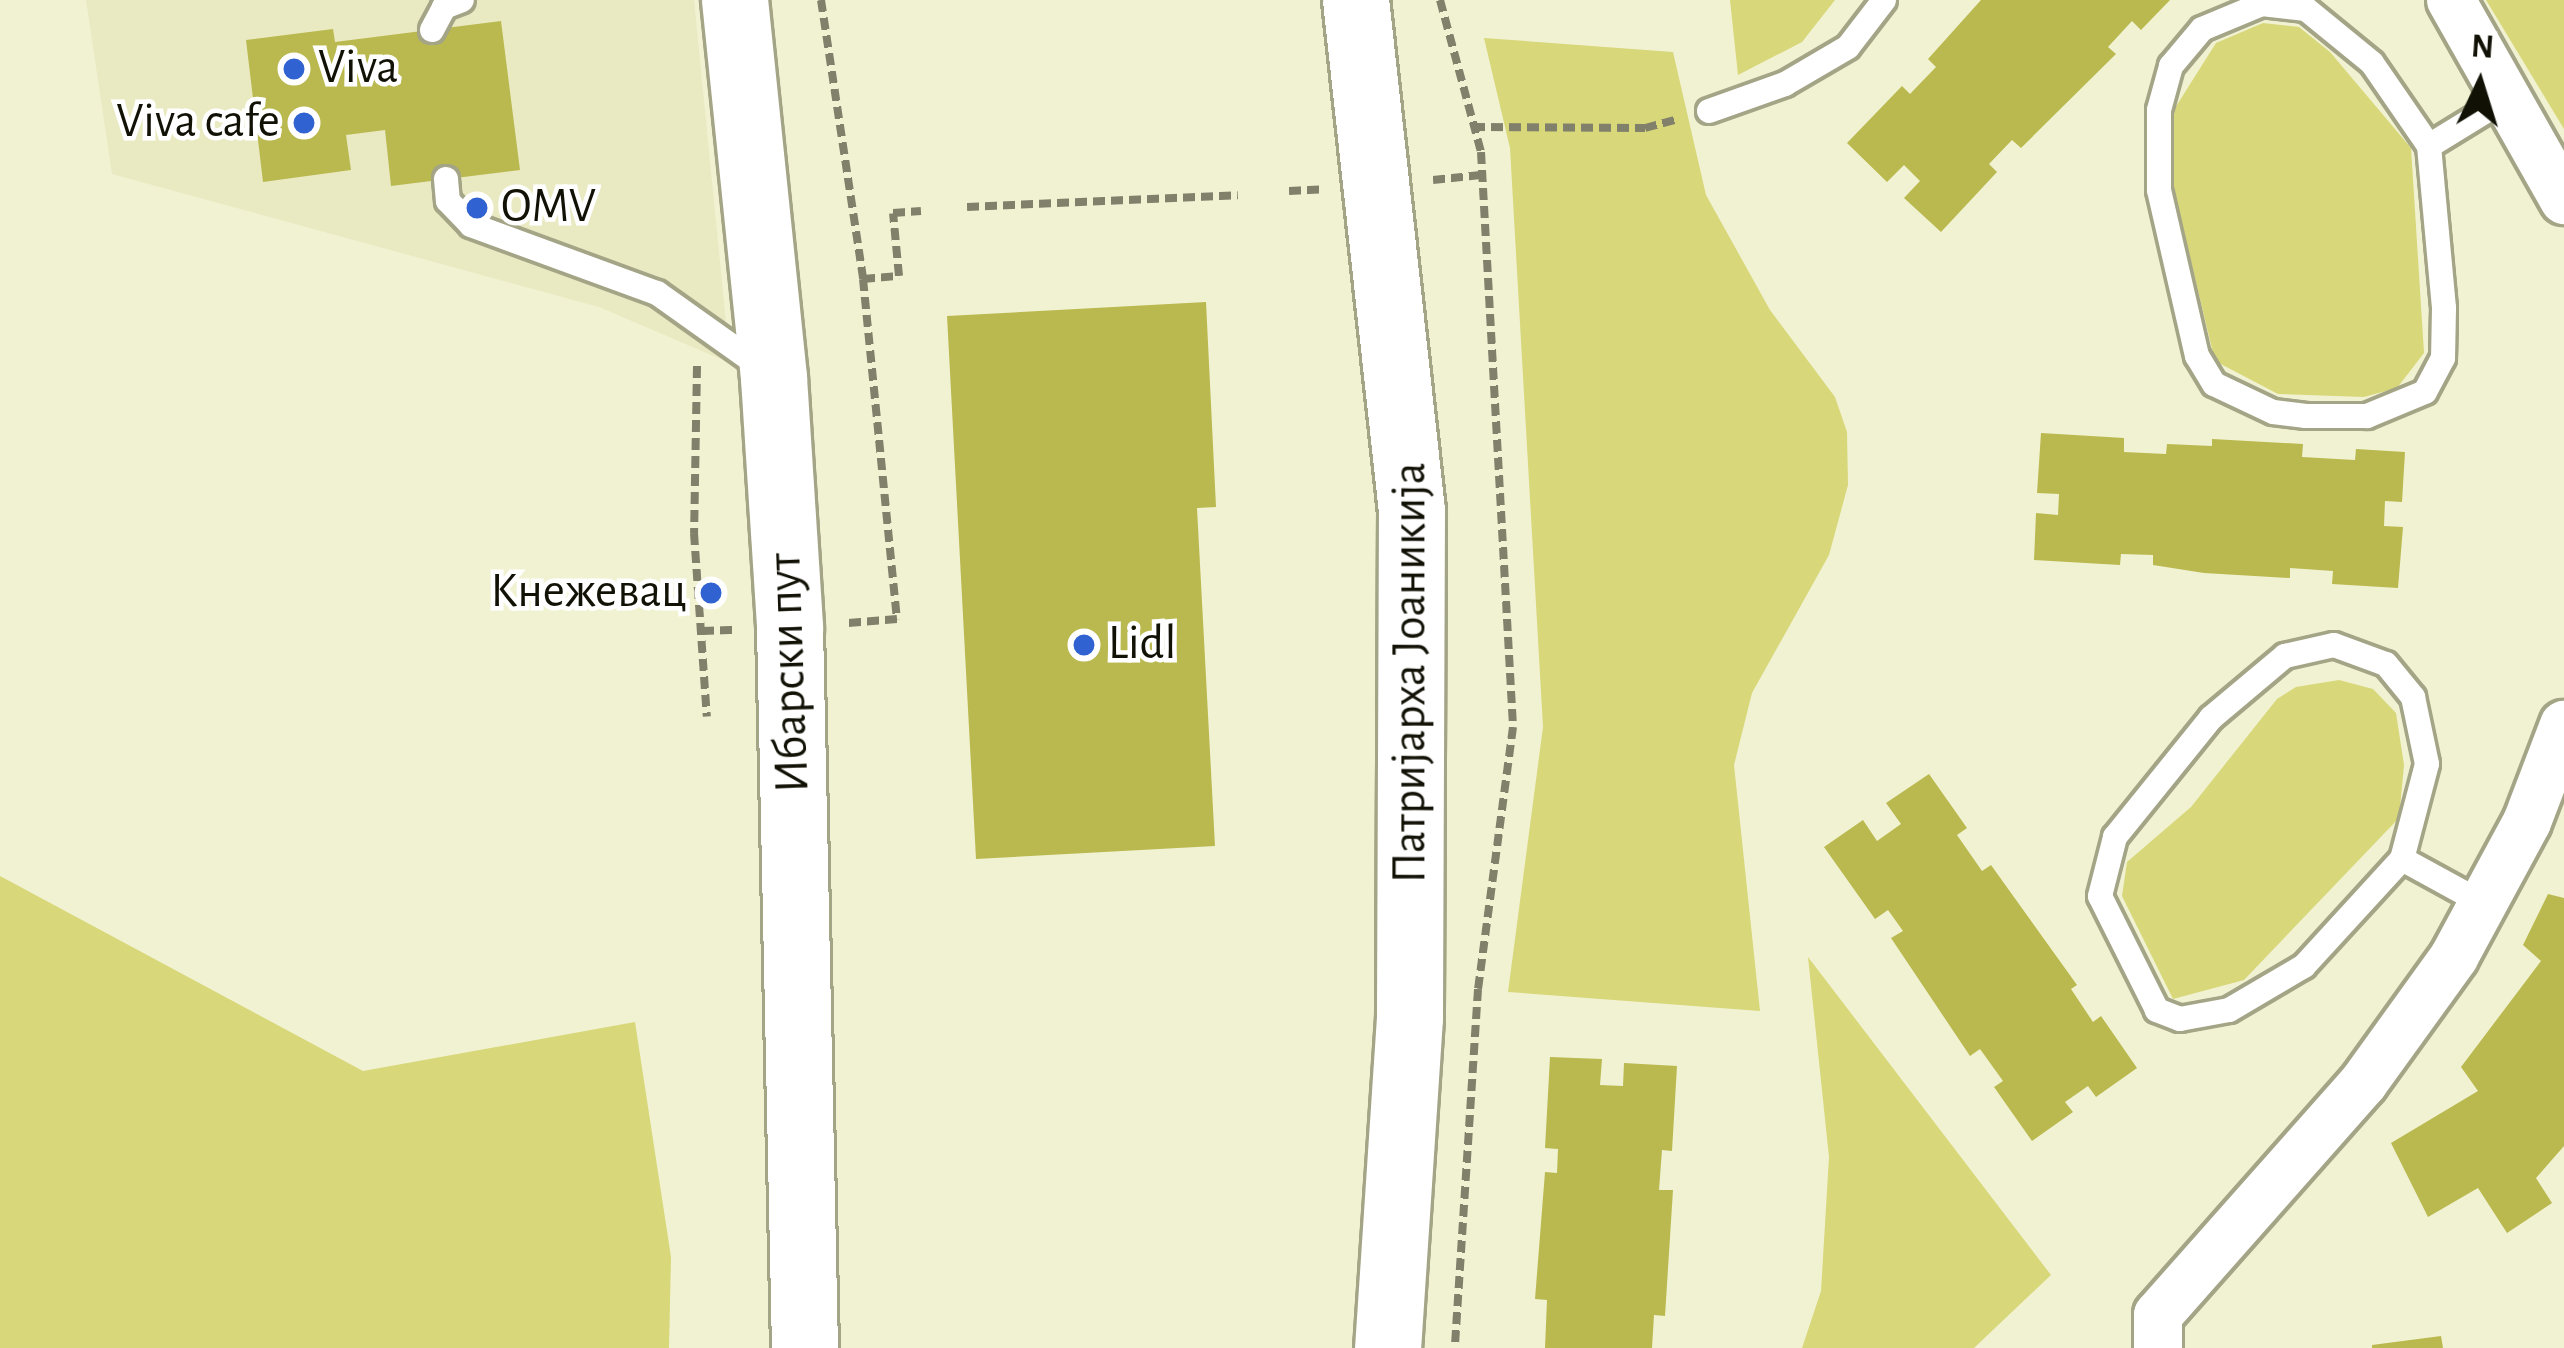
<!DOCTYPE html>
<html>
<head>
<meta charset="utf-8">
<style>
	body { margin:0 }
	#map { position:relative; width:2564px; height:1348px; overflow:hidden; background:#f1f2d2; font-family:"Alegreya Sans",sans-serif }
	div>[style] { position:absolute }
	.built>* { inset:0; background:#e9eac2 }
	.green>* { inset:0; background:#d8d779 }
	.building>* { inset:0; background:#bab94f }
	.path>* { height:8px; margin-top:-4px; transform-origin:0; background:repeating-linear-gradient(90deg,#80806b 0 12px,transparent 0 18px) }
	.roads { filter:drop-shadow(3px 0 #a4a486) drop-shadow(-3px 0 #a4a486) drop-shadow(0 3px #a4a486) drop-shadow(0 -3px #a4a486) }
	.lane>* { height:24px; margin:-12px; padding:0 12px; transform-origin:12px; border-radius:12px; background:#fff }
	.street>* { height:48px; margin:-24px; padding:0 24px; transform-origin:24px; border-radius:24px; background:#fff }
	.secondary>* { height:66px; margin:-33px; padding:0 33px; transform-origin:33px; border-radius:33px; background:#fff }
	.primary>* { height:66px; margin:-33px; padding:0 33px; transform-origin:33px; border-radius:33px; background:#fff }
	.dots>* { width:33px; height:33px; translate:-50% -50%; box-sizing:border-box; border:6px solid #fff; border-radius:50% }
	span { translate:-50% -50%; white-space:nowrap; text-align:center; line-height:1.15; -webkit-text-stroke:9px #fff; paint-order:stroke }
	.poi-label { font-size:48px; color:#111106 }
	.left { translate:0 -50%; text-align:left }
	.right { translate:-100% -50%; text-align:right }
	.street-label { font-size:48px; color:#111106 }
	.north { position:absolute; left:2420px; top:24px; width:120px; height:120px; -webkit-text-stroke:9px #fff; paint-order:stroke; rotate:4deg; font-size:33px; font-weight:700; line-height:48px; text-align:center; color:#111106 }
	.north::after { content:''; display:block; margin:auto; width:42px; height:54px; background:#111106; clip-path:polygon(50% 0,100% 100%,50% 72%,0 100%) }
</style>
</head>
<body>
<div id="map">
	<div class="built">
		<i style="clip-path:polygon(86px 0,694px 0,730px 363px,599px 307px,112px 174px)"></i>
	</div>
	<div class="green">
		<i style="clip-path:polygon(1730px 0,1835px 0,1802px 42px,1738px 75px)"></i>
		<i style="clip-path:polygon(2486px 0,2564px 0,2564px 129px)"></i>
		<i style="clip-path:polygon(2263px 23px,2299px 27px,2330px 52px,2411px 148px,2424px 353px,2397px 388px,2364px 397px,2278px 394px,2215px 361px,2168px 166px,2175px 108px,2216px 43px)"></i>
		<i style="clip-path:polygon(1484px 38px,1673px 52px,1706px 195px,1770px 310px,1835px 397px,1847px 432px,1848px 485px,1829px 555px,1752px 693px,1734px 765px,1760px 1011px,1508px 992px,1543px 727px,1510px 148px)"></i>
		<i style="clip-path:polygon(2339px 680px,2373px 689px,2396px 713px,2404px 765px,2399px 818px,2244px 980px,2173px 999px,2122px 896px,2127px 862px,2191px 807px,2277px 699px,2296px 687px)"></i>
		<i style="clip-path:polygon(0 876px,363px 1071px,635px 1022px,671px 1257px,669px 1348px,0 1348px)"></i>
		<i style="clip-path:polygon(1808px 957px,2051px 1275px,1974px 1348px,1802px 1348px,1821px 1291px,1829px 1157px)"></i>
	</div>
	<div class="building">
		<i style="clip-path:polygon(1981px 0,2170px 0,2141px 30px,2132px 21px,2108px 47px,2116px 54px,2021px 148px,2012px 140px,1989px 164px,1997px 172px,1941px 232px,1904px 198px,1920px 181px,1904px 165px,1887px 182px,1847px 143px,1902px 86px,1910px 94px,1936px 67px,1928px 59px)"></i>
		<i style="clip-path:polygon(501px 21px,520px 170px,391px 186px,385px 130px,346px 135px,351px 170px,263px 182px,246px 40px,333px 29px,335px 42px)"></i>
		<i style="clip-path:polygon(1206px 302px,1216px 507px,1197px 508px,1215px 846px,976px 859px,947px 316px)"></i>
		<i style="clip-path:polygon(2041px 433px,2124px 438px,2124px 452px,2166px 454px,2167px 444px,2212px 446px,2212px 439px,2303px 444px,2302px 457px,2355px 460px,2356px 449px,2405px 452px,2402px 502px,2385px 501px,2384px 526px,2403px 527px,2398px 588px,2332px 584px,2333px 571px,2290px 568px,2290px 578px,2204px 573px,2153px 565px,2153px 555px,2121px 554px,2120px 565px,2034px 560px,2036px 513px,2058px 515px,2059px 494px,2037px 493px)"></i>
		<i style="clip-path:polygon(1929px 774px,1967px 828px,1957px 835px,1982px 871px,1991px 865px,2077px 985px,2071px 989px,2093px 1022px,2101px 1016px,2137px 1068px,2096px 1097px,2088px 1086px,2065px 1102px,2073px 1112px,2032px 1141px,1994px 1087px,2003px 1081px,1980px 1049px,1970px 1056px,1891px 938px,1903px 931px,1888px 910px,1875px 919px,1824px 847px,1863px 820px,1877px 841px,1901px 824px,1886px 803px)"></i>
		<i style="clip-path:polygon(2548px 894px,2564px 898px,2564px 1146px,2536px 1178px,2552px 1203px,2507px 1233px,2478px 1188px,2428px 1217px,2391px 1143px,2478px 1091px,2461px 1067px,2541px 961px,2523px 945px)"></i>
		<i style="clip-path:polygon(1550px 1057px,1602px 1059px,1600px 1085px,1623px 1086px,1624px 1063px,1677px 1066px,1672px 1151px,1662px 1150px,1659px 1190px,1673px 1190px,1665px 1316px,1654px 1315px,1652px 1348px,1545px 1348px,1547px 1300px,1535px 1299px,1545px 1172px,1557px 1173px,1558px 1149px,1545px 1148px)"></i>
		<i style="clip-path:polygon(2441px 1336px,2443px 1348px,2372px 1348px,2372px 1345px)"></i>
	</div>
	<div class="path">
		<i style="left:821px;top:0;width:282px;rotate:81.4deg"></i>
		<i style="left:863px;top:279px;width:342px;rotate:84.3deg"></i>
		<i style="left:897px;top:619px;width:49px;rotate:175.3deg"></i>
		<i style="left:1440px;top:0;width:157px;rotate:74.9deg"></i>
		<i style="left:1481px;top:152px;width:576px;rotate:86.81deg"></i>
		<i style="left:1513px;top:727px;width:264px;rotate:97.6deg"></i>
		<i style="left:1478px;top:989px;width:360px;rotate:93.7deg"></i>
		<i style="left:1473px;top:127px;width:172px;rotate:0.3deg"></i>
		<i style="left:1645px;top:128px;width:35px;rotate:-15deg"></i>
		<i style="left:1433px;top:180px;width:48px;rotate:-5.9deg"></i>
		<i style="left:1289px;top:191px;width:35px;rotate:-3deg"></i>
		<i style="left:967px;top:207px;width:271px;rotate:-2.5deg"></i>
		<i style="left:863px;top:279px;width:36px;rotate:-5deg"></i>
		<i style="left:899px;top:276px;width:63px;rotate:-95.4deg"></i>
		<i style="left:893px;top:213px;width:28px;rotate:-4deg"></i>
		<i style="left:697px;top:366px;width:167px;rotate:91deg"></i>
		<i style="left:694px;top:533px;width:184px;rotate:86deg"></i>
		<i style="left:702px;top:631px;width:35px;rotate:-2deg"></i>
	</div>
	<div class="roads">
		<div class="lane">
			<i style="left:432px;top:30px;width:26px;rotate:-62deg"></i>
			<i style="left:444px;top:7px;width:19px;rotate:-21deg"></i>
			<i style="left:1709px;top:111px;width:81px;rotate:-19.6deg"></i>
			<i style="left:1785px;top:84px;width:73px;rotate:-30.4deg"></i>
			<i style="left:1848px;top:47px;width:59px;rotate:-52.5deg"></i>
			<i style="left:2429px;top:146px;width:163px;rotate:84.7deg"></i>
			<i style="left:2444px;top:308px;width:50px;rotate:91.1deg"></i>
			<i style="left:2443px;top:358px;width:38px;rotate:118deg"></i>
			<i style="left:2425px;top:392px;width:63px;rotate:157.5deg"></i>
			<i style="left:2367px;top:416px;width:61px;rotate:180deg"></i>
			<i style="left:2306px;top:416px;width:33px;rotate:-173deg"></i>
			<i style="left:2273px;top:412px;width:65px;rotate:-154.6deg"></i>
			<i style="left:2214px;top:384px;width:33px;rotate:-121deg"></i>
			<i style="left:2197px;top:356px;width:170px;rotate:-102.9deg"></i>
			<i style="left:2159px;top:190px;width:80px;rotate:-90deg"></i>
			<i style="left:2159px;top:110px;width:46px;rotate:-74.7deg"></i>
			<i style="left:2171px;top:66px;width:48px;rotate:-50deg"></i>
			<i style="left:2202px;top:29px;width:65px;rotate:-22.6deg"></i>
			<i style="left:2262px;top:4px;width:44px;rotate:6.5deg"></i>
			<i style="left:2306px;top:9px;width:85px;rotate:39.3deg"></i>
			<i style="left:2372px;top:63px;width:101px;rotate:55.5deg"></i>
			<i style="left:2429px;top:146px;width:97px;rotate:-31.6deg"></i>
			<i style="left:446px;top:179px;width:22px;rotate:85deg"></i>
			<i style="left:448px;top:201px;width:33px;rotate:46deg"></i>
			<i style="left:471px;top:225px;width:198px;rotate:20.1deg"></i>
			<i style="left:657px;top:293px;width:128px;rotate:35.4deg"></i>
			<i style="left:2402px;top:859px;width:145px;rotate:132.5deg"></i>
			<i style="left:2304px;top:966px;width:87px;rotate:149.6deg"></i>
			<i style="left:2229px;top:1010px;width:50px;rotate:169.6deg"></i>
			<i style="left:2180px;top:1019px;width:25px;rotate:-159deg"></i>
			<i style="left:2157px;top:1010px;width:127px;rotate:-116.6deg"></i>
			<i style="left:2100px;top:896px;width:61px;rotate:-75.7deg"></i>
			<i style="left:2115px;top:837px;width:153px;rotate:-51.1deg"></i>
			<i style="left:2211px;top:718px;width:97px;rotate:-40deg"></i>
			<i style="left:2285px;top:656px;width:50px;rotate:-12.7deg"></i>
			<i style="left:2334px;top:645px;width:55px;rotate:20.1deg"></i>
			<i style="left:2386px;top:664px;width:43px;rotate:50.7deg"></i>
			<i style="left:2413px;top:697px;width:68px;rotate:78.2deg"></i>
			<i style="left:2427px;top:764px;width:98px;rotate:104.7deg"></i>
			<i style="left:2402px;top:859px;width:96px;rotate:28.7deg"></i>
		</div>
		<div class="street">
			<i style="left:2451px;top:0;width:230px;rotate:60.5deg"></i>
			<i style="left:2158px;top:1348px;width:33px;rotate:-90deg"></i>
			<i style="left:2158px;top:1315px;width:311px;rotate:-48.5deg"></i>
			<i style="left:2364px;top:1082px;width:154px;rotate:-54.2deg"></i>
			<i style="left:2454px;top:957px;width:153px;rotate:-61.6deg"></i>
			<i style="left:2527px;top:822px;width:104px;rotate:-69.1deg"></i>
		</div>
		<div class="secondary">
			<i style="left:1356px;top:0;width:514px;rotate:83.75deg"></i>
			<i style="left:1412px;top:511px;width:507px;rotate:90.23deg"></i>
			<i style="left:1410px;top:1018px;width:331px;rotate:93.8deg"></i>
		</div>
		<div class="primary">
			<i style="left:735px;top:0;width:380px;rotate:84.1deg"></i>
			<i style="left:774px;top:378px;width:250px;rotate:86.3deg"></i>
			<i style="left:790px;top:627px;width:721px;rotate:88.81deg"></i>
		</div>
	</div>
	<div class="dots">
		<i style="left:294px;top:69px;background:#3062d1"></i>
		<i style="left:304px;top:123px;background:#3062d1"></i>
		<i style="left:477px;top:208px;background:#3062d1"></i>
		<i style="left:711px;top:593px;background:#3062d1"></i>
		<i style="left:1084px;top:645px;background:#3062d1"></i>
	</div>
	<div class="poi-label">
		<span class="left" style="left:318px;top:69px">Viva</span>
		<span class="right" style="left:280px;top:123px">Viva cafe</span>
		<span class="left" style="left:501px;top:208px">OMV</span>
		<span class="right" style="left:687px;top:593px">Кнежевац</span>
		<span class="left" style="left:1108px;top:645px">Lidl</span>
	</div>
	<div class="street-label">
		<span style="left:790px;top:673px;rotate:-92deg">Ибарски пут</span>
		<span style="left:1411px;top:673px;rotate:-90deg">Патријарха Јоаникија</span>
	</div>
	<div class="north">N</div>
</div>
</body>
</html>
